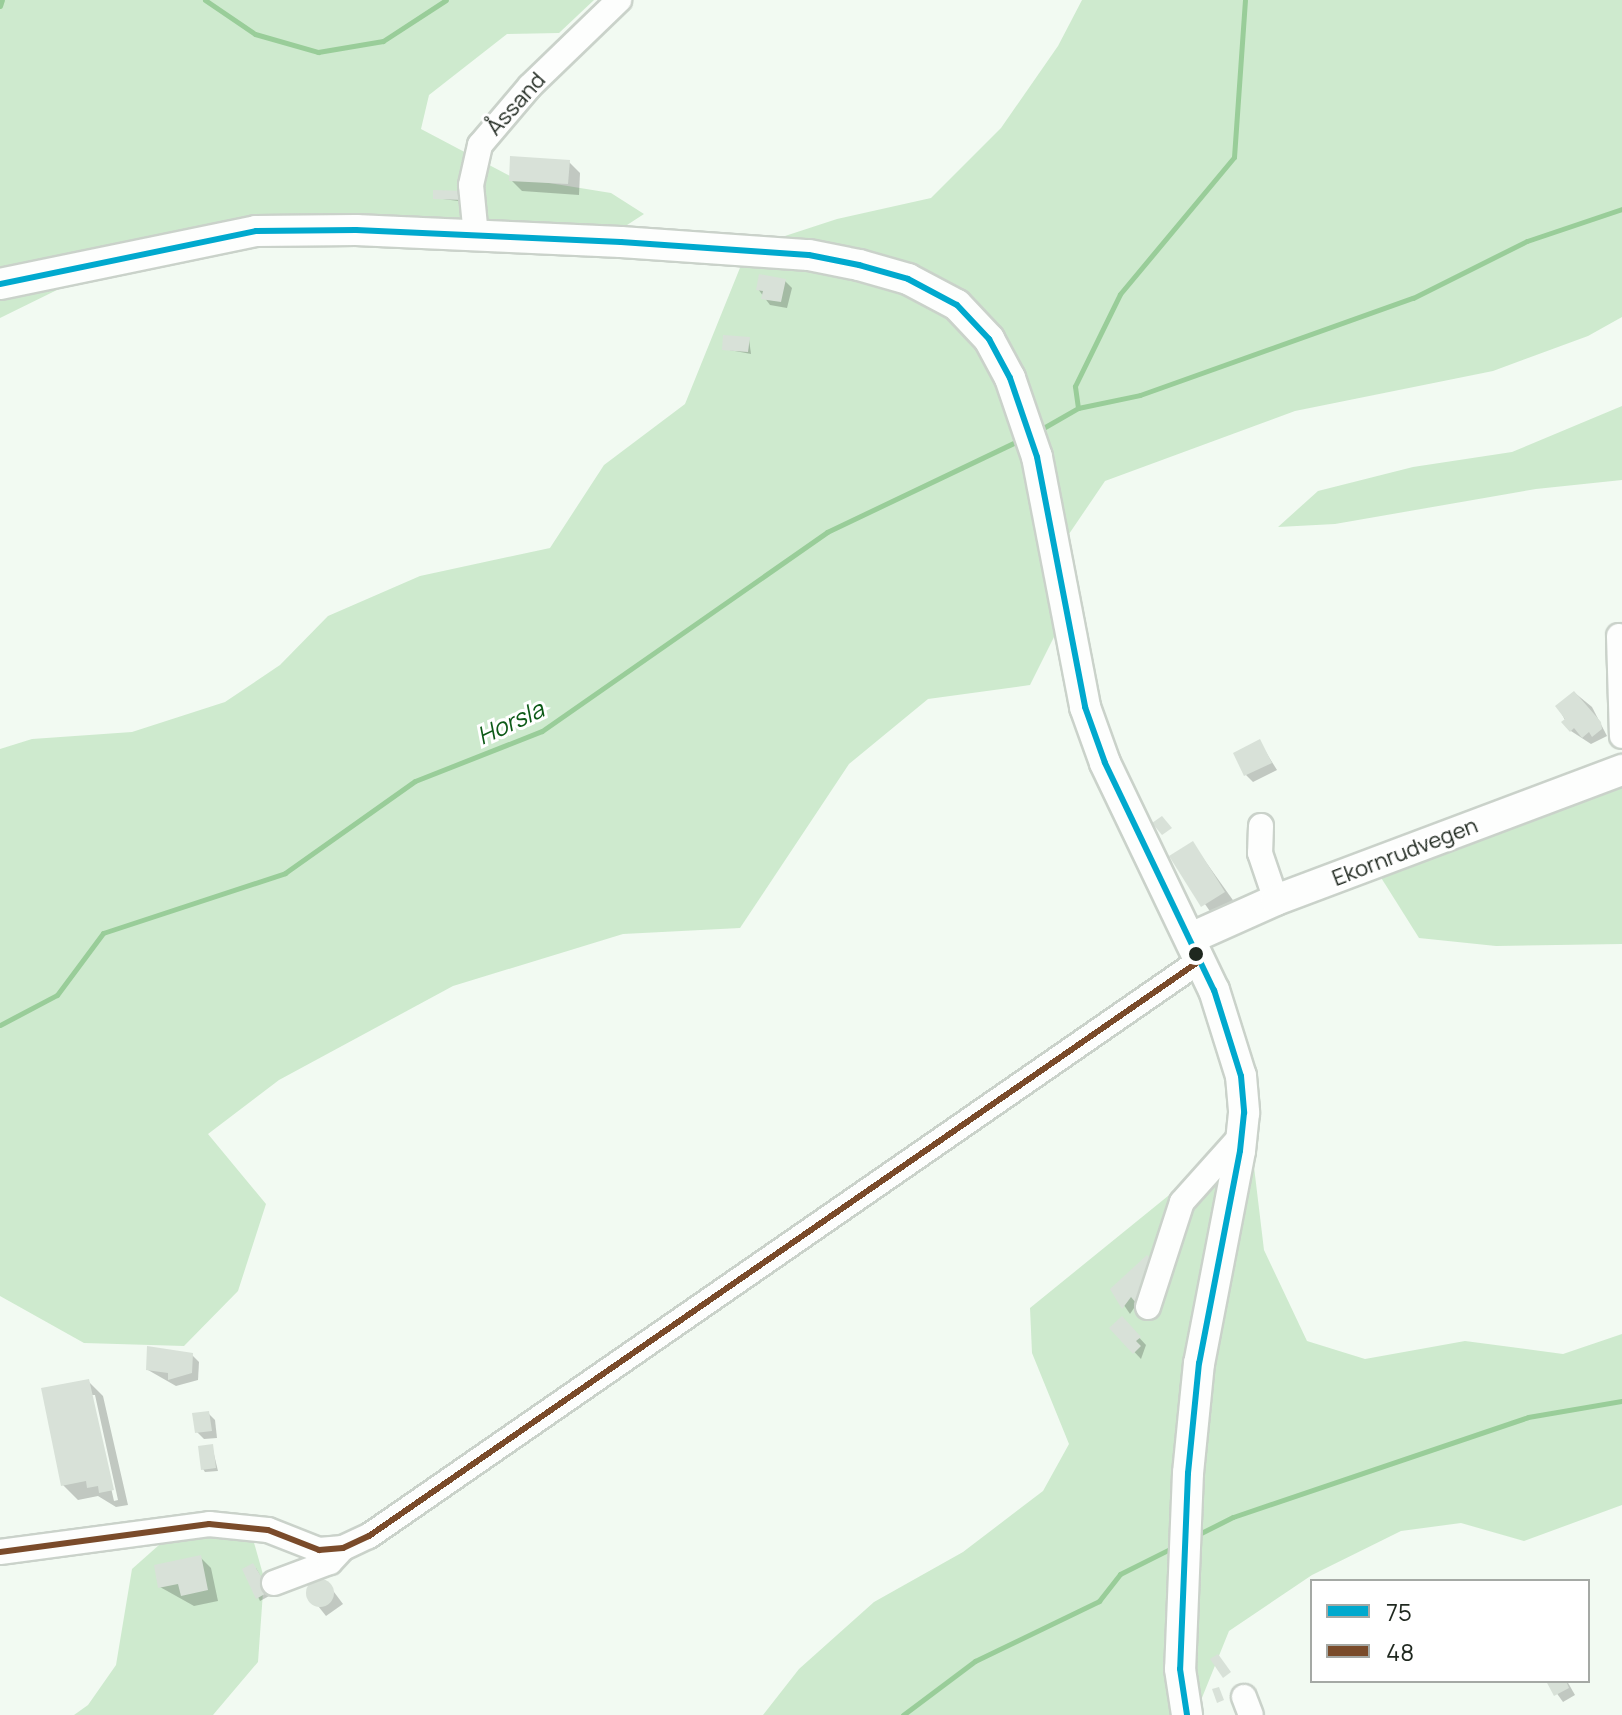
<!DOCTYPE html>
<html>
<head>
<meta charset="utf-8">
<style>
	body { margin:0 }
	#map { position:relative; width:1622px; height:1715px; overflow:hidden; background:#f2faf2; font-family:Manrope,sans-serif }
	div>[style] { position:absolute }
	.green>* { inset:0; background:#ceeace }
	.shadow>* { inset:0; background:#0003 }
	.stream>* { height:5px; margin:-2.5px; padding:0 2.5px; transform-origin:2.5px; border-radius:2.5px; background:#99cd99 }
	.building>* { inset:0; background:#d8e1d8 }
	.round { border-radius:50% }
	.roads { filter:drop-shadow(2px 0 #cad2ca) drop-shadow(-2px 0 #cad2ca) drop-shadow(0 2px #cad2ca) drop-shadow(0 -2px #cad2ca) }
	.minor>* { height:24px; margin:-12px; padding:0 12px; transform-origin:12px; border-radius:12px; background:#fdfefd }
	.major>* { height:30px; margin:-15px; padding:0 15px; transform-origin:15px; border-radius:15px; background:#fdfefd }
	.bus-1>* { height:6px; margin:-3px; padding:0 3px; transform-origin:3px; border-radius:3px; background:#00a9ce }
	.bus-2>* { height:6px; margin:-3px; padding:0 3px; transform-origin:3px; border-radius:3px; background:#7a4b2a }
	.dots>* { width:22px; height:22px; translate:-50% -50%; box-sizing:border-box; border:4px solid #fff; border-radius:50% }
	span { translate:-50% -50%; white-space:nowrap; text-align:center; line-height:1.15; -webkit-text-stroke:6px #fff; paint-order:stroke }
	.street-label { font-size:22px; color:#1f281f }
	.water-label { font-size:24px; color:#0d5a17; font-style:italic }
	.legend { position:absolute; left:1310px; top:1579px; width:280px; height:104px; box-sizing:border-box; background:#fff; border:2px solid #a5a9a5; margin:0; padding:10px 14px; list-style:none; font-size:24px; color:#1f281f }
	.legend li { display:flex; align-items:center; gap:16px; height:40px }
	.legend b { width:40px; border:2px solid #a5a9a5 }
</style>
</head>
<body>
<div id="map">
	<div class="green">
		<i style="clip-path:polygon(0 0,594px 0,559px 33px,507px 34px,429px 95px,421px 129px,512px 177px,611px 193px,644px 214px,607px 238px,411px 229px,118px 260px,0 318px)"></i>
		<i style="clip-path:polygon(1082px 0,1622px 0,1622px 317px,1588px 336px,1493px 371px,1295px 411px,1105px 481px,1069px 534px,1055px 635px,1030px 685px,928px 699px,849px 764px,740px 928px,623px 934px,453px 986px,279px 1080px,208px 1134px,266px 1204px,238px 1291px,184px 1346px,84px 1343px,0 1296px,0 749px,32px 739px,132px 732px,225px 702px,280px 665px,328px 616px,420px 576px,550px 548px,604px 465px,685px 404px,748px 248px,837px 219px,931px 198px,1001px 128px,1058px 46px)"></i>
		<i style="clip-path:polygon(1622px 406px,1622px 480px,1536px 489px,1335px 524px,1278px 527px,1318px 491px,1413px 467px,1512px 452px)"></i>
		<i style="clip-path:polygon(1622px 762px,1622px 944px,1496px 946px,1419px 938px,1380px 876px)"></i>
		<i style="clip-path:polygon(1252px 1150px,1264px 1250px,1307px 1341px,1365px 1359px,1465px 1341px,1563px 1354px,1622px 1334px,1622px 1505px,1524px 1541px,1461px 1523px,1401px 1531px,1312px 1575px,1229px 1631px,1195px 1715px,763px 1715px,799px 1669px,874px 1602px,963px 1552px,1043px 1491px,1069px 1444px,1032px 1353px,1030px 1308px,1184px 1183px)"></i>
		<i style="clip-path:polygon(177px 1529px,251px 1532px,264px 1578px,258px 1662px,213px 1715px,74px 1715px,88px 1705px,116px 1665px,132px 1569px)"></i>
	</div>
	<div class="shadow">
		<i style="clip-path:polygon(569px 162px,580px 173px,579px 195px,522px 191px,511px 180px)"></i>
		<i style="clip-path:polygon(465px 193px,466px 202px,435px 198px)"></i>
		<i style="clip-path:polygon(785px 281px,792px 288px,787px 308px,770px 305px,758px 289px)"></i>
		<i style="clip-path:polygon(749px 339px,751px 354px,724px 349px)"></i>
		<i style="clip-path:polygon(1575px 693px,1592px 707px,1607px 736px,1591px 744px,1571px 731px,1558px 707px)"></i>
		<i style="clip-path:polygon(1259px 741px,1277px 770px,1253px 782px,1246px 775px)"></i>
		<i style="clip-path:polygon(1193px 844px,1235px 903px,1214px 917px,1172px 857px)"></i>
		<i style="clip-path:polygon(1113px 1289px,1158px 1295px,1138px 1302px,1130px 1314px)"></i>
		<i style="clip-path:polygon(1122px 1319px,1146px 1345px,1141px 1359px,1112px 1328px)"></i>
		<i style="clip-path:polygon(192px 1355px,199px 1362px,198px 1380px,176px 1386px,148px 1370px)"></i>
		<i style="clip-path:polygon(evenodd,88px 1381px,103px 1396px,128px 1505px,116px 1507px,98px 1496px,78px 1500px,63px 1485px,88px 1381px,90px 1395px,95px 1395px,118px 1500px,114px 1501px,90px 1395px)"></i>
		<i style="clip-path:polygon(208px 1413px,215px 1420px,217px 1438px,204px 1439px,197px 1432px)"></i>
		<i style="clip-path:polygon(212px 1446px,218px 1471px,205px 1472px,203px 1469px)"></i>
		<i style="clip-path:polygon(200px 1557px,211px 1568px,218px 1601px,194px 1606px,160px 1587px)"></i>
		<i style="clip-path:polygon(256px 1568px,271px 1595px,260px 1601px,245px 1570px)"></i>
		<i style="clip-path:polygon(315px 1580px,325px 1580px,343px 1604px,326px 1616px,307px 1592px)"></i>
		<i style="clip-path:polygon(1548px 1681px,1567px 1681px,1575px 1695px,1563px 1702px)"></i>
	</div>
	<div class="stream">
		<i style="left:205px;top:0;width:60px;rotate:34.2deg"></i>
		<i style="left:255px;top:34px;width:66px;rotate:15.9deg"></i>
		<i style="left:318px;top:52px;width:66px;rotate:-9.6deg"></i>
		<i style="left:383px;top:41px;width:75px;rotate:-33.1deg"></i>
		<i style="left:0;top:6px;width:6px;rotate:-72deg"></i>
		<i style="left:1078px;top:408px;width:22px;rotate:-98deg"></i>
		<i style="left:1075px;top:386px;width:102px;rotate:-63.9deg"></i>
		<i style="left:1120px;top:294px;width:178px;rotate:-50.2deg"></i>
		<i style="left:1234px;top:157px;width:157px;rotate:-86deg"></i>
		<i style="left:1038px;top:431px;width:46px;rotate:-29.9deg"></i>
		<i style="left:1078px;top:408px;width:63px;rotate:-11.8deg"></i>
		<i style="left:1140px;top:395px;width:290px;rotate:-19.6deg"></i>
		<i style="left:1413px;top:298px;width:127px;rotate:-26.6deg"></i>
		<i style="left:1527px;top:241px;width:100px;rotate:-18.6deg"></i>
		<i style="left:0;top:1025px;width:64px;rotate:-27.8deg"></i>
		<i style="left:57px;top:995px;width:77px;rotate:-53.4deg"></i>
		<i style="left:103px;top:933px;width:192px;rotate:-18.2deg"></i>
		<i style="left:285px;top:873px;width:159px;rotate:-35.3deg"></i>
		<i style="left:415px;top:781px;width:136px;rotate:-21.5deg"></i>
		<i style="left:542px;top:731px;width:348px;rotate:-34.9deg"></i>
		<i style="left:827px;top:532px;width:216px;rotate:-25.5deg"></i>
		<i style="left:1197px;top:1535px;width:40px;rotate:-26.6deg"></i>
		<i style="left:1233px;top:1517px;width:311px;rotate:-18.7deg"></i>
		<i style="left:1528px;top:1417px;width:95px;rotate:-9.7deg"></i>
		<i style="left:903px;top:1715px;width:90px;rotate:-36.9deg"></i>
		<i style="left:975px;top:1661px;width:138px;rotate:-25.8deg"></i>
		<i style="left:1099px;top:1601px;width:34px;rotate:-52deg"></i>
		<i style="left:1120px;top:1574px;width:60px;rotate:-26.6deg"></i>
	</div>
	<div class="building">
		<i style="clip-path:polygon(510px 156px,570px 160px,568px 184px,509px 181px)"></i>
		<i style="clip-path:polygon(433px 190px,466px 191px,463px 200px,433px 199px)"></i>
		<i style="clip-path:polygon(759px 274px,786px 279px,781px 302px,761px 299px,763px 291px,756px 290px)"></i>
		<i style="clip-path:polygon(723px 335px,750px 337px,748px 352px,722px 350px)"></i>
		<i style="clip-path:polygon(1574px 691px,1601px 722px,1602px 729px,1592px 737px,1589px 732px,1582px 738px,1574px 728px,1570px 732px,1561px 722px,1565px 719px,1555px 706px)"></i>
		<i style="clip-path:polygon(1260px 739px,1272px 763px,1244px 776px,1233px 753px)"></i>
		<i style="clip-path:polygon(1162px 816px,1172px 828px,1162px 835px,1152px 823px)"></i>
		<i style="clip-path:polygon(1193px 841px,1225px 892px,1201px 907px,1169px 856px)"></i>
		<i style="clip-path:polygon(1147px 1255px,1156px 1265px,1152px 1288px,1136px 1303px,1131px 1297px,1122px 1309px,1110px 1289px)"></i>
		<i style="clip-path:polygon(1122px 1316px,1141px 1337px,1136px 1341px,1141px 1346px,1133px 1354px,1109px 1328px)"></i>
		<i style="clip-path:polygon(147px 1346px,193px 1353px,192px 1373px,168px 1380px,168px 1373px,146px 1370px)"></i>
		<i style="clip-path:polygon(89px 1379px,114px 1490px,99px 1493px,98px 1486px,87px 1488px,86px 1481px,61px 1486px,41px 1388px)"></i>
		<i style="clip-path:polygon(209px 1411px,212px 1431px,195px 1433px,192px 1413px)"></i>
		<i style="clip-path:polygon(213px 1444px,216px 1468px,201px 1470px,198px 1446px)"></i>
		<i style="clip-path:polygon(201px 1555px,208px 1590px,181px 1596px,178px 1584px,158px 1588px,154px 1565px)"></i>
		<i style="clip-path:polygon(253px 1563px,270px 1591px,256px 1599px,242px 1569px)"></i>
		<i class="round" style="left:306px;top:1579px;width:28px;height:28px"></i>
		<i style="clip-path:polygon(1218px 1654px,1231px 1672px,1223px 1678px,1210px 1659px)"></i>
		<i style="clip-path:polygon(1546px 1681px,1566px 1681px,1569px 1688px,1554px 1696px)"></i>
		<i style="clip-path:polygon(1219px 1687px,1224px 1700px,1217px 1703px,1212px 1689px)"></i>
	</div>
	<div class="roads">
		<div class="minor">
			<i style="left:476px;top:236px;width:51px;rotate:-95.6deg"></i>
			<i style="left:471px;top:185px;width:41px;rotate:-77.3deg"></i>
			<i style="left:480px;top:145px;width:77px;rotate:-49.7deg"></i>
			<i style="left:530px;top:86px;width:124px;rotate:-44deg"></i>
			<i style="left:1619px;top:636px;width:100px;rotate:88.3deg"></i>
			<i style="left:1261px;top:826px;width:27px;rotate:92deg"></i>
			<i style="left:1260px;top:853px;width:50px;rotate:71.2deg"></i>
			<i style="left:1148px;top:1307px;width:110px;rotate:-72.1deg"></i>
			<i style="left:1182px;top:1202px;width:90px;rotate:-48.2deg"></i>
			<i style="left:0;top:1552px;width:211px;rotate:-7.6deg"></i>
			<i style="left:209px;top:1524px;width:59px;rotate:5.8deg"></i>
			<i style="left:268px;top:1530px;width:55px;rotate:21.4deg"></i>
			<i style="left:319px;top:1550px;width:24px;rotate:-5deg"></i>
			<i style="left:343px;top:1548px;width:29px;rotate:-25deg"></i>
			<i style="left:369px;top:1536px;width:1012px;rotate:-34.7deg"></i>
			<i style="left:274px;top:1583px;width:60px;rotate:-20.6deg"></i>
			<i style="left:330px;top:1562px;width:19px;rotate:-47deg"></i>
			<i style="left:1244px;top:1697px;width:19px;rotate:69deg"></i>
		</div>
		<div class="major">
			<i style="left:0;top:284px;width:261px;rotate:-11.7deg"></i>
			<i style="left:256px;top:231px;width:100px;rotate:-0.6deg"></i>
			<i style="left:356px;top:230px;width:265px;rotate:2.6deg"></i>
			<i style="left:621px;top:242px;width:188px;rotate:4deg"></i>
			<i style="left:809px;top:255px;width:51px;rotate:11.3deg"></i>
			<i style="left:859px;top:265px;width:51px;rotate:15.9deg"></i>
			<i style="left:908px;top:279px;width:55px;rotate:28deg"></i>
			<i style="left:957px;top:305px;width:47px;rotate:46.7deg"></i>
			<i style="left:989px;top:339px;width:44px;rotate:61.7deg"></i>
			<i style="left:1010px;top:378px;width:83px;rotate:71.1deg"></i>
			<i style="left:1037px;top:457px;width:255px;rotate:79.1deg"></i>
			<i style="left:1085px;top:707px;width:59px;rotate:70.3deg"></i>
			<i style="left:1105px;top:763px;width:252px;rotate:64.4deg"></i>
			<i style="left:1214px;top:990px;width:90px;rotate:72.6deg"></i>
			<i style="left:1241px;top:1076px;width:37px;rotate:85deg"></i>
			<i style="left:1244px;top:1113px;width:38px;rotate:96deg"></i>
			<i style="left:1240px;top:1151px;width:216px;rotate:100.9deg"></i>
			<i style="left:1199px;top:1363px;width:111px;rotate:95.7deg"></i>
			<i style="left:1188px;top:1473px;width:196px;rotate:92.3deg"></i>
			<i style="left:1180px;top:1669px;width:47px;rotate:81.3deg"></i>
			<i style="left:1191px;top:938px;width:93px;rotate:-24.1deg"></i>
			<i style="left:1276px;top:900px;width:370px;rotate:-20.6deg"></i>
		</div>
	</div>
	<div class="bus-1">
		<i style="left:0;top:284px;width:261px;rotate:-11.7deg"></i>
		<i style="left:256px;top:231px;width:100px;rotate:-0.6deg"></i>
		<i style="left:356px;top:230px;width:265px;rotate:2.6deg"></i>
		<i style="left:621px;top:242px;width:188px;rotate:4deg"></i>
		<i style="left:809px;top:255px;width:51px;rotate:11.3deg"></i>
		<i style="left:859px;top:265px;width:51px;rotate:15.9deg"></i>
		<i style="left:908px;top:279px;width:55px;rotate:28deg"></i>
		<i style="left:957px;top:305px;width:47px;rotate:46.7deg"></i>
		<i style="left:989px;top:339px;width:44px;rotate:61.7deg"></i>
		<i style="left:1010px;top:378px;width:83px;rotate:71.1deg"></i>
		<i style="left:1037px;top:457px;width:255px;rotate:79.1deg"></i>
		<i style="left:1085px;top:707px;width:59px;rotate:70.3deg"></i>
		<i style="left:1105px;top:763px;width:252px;rotate:64.4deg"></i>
		<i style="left:1214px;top:990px;width:90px;rotate:72.6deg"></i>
		<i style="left:1241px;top:1076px;width:37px;rotate:85deg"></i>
		<i style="left:1244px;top:1113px;width:38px;rotate:96deg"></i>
		<i style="left:1240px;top:1151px;width:216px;rotate:100.9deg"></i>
		<i style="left:1199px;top:1363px;width:111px;rotate:95.7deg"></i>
		<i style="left:1188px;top:1473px;width:196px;rotate:92.3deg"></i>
		<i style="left:1180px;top:1669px;width:47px;rotate:81.3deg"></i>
	</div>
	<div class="bus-2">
		<i style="left:0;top:1552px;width:211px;rotate:-7.6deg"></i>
		<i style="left:209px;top:1524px;width:59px;rotate:5.8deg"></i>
		<i style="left:268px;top:1530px;width:55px;rotate:21.4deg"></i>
		<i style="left:319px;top:1550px;width:24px;rotate:-5deg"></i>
		<i style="left:343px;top:1548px;width:29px;rotate:-25deg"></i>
		<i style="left:369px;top:1536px;width:1012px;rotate:-34.7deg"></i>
	</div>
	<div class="dots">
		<i style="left:1196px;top:954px;background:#1f281f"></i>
	</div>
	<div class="street-label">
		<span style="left:516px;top:104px;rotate:-48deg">Åssand</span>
		<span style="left:1405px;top:852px;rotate:-21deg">Ekornrudvegen</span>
	</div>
	<div class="water-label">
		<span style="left:510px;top:722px;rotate:-25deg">Horsla</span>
	</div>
	<ul class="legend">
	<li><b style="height:10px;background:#00a9ce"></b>75</li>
	<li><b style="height:10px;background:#7a4b2a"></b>48</li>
	</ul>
</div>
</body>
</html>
